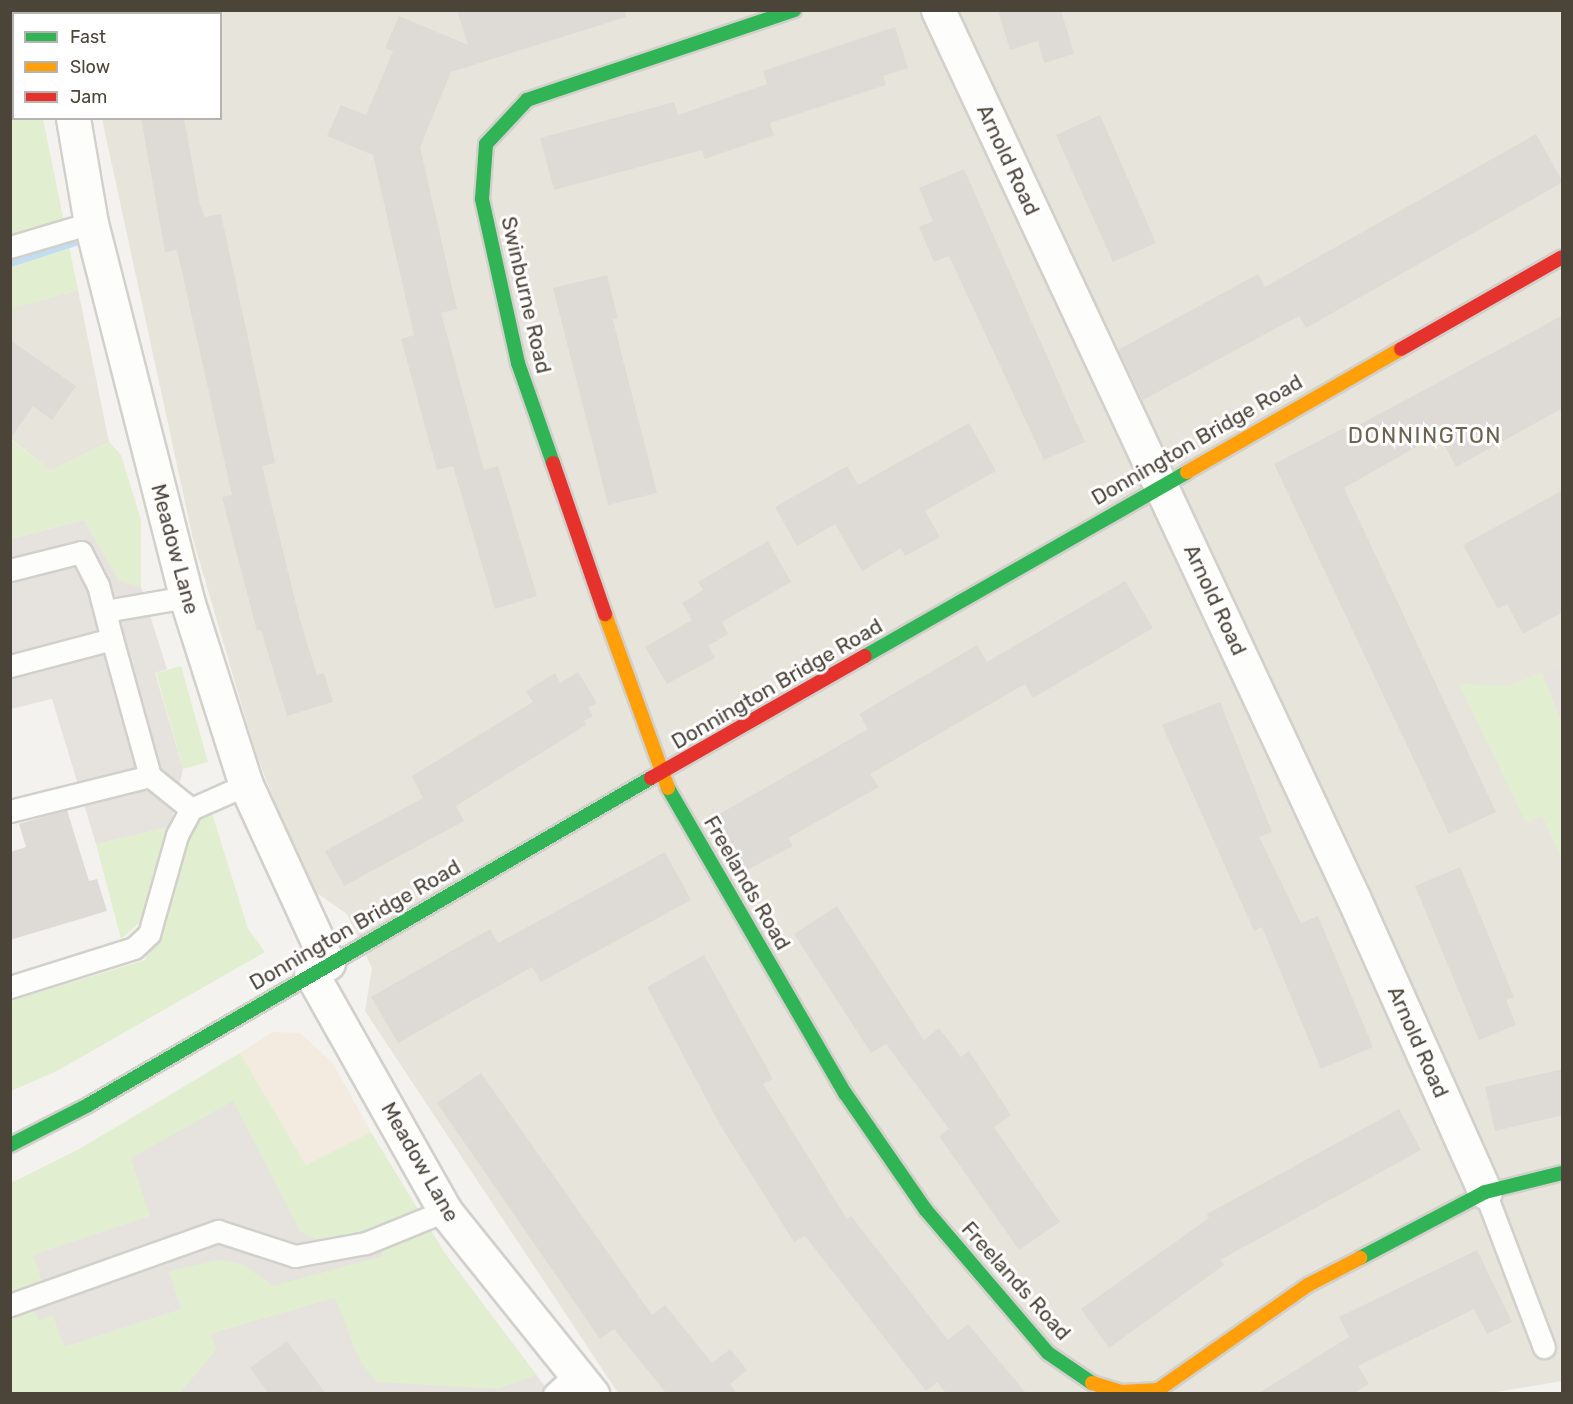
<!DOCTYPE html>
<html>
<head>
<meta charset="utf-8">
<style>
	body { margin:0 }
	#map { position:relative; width:1573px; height:1404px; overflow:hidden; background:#f4f2ee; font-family:Rubik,sans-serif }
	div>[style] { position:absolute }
	.residential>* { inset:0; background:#e7e4dc }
	.commercial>* { inset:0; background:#f3ebdf }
	.industrial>* { inset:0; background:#e6e2de }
	.green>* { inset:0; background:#e1eecf }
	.parking>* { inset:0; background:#e6e3df }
	.stream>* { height:10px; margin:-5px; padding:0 5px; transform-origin:5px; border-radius:5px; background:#c0ddf1 }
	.building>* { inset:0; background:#dedbd6 }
	.roads { filter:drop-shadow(2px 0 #d2d0cb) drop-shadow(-2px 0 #d2d0cb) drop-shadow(0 2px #d2d0cb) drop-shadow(0 -2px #d2d0cb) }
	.lane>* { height:21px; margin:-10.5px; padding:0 10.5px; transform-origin:10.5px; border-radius:10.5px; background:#fdfdfc }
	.street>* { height:33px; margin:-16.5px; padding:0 16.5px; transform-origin:16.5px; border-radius:16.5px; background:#fdfdfc }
	.fast>* { height:14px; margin:-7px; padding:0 7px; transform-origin:7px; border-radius:7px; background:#30b455 }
	.slow>* { height:14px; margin:-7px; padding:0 7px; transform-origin:7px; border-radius:7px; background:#ff9f0a }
	.jam>* { height:14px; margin:-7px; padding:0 7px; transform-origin:7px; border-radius:7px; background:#e5322d }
	span { translate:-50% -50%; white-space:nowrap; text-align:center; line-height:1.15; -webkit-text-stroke:6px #fff; paint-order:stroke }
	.street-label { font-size:21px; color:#4b4439 }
	.neighbourhood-label { font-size:22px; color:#6e6250; letter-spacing:1.5px }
	.frame { position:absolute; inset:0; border:12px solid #4b4439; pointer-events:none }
	.legend { position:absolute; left:12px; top:12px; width:210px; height:108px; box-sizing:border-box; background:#fff; border:2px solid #b7b4b0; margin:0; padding:8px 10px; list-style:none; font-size:18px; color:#4b4439 }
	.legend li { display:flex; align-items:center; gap:12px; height:30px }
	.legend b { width:30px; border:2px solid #b7b4b0 }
</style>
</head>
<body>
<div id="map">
	<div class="residential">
		<i style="clip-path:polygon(94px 11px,1562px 11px,1562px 1381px,1485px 1394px,618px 1393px,365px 1011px,372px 968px,347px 914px,308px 887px,256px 754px,193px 539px,102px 119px,220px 118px,220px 14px)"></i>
		<i style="clip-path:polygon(78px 290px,109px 442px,51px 471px,11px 439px,10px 308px)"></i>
	</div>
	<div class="commercial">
		<i style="clip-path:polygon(273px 1032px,300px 1033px,333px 1063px,371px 1132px,306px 1165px,240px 1053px)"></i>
	</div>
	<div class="industrial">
		<i style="clip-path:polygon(446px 1255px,550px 1393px,11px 1394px)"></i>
	</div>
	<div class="green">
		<i style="clip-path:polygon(11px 11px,54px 11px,14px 14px,14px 118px,43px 119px,78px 290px,11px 308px)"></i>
		<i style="clip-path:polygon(10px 439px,51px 471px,109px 442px,121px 455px,141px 520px,141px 587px,118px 581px,84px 520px,11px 539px)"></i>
		<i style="clip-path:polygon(181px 666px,208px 762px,183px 769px,156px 673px)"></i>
		<i style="clip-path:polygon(1542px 673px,1562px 722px,1562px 859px,1542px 816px,1526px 823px,1459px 684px,1506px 686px)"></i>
		<i style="clip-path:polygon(212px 813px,248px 929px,265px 952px,57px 1071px,11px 1091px,11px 1001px,145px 960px,168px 903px,188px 827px)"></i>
		<i style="clip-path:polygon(170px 827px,145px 918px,121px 939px,96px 844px)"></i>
		<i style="clip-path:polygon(240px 1053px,306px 1165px,371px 1132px,446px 1255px,536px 1375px,498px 1389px,376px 1382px,359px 1359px,335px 1298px,210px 1334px,217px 1349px,180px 1393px,11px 1394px,11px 1183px,81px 1148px)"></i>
	</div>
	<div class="parking">
		<i style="clip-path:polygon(84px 520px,118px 580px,141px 587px,167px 669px,155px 673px,183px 769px,170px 827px,96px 844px,52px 699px,11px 709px,11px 539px)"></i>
		<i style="clip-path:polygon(1562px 665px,1562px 722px,1542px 673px)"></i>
		<i style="clip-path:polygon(233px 1101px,300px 1231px,317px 1240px,349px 1240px,375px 1232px,383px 1256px,273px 1286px,244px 1265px,220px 1260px,169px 1271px,181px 1309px,64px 1347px,53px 1315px,38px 1320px,27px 1287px,42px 1282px,33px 1255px,150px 1216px,131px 1158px)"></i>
	</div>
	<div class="stream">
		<i style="left:10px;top:262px;width:71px;rotate:-17.9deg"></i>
	</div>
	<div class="building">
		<i style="clip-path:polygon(457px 10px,625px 10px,626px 17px,451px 72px,420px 147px,457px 309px,441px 313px,484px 470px,498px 466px,537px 596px,495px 609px,453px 466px,437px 470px,401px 339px,414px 335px,373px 155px,327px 136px,341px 105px,366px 115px,393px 51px,385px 48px,399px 16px,468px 45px)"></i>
		<i style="clip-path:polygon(998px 10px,1061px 10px,1074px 54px,1044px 63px,1038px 41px,1010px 50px)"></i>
		<i style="clip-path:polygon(895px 27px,908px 68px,883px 76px,886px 85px,770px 123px,774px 135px,705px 159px,702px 150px,554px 190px,540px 138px,674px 102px,678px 115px,767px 84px,763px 71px)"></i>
		<i style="clip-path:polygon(1100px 115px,1156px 243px,1113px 262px,1056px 135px)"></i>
		<i style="clip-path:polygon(141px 118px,184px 118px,200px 205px,205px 217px,221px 214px,275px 463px,262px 466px,300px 620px,317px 675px,324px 673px,333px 702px,287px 716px,261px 630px,257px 631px,222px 497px,232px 495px,177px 250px,165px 252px)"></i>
		<i style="clip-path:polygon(1536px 134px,1563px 182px,1306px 328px,1299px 316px,1143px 400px,1118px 350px,1258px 274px,1265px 287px)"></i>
		<i style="clip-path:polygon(964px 169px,1085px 442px,1044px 460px,949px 256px,934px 262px,919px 227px,933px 221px,919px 188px)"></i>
		<i style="clip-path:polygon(607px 275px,618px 318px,613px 320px,657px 493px,608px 505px,553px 288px)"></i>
		<i style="clip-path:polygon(1563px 315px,1563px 408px,1456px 467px,1439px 434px,1344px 488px,1496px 812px,1449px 834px,1274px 464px,1344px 428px,1346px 432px)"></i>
		<i style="clip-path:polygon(10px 340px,76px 386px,52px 420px,33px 406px,10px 439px)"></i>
		<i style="clip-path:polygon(969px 423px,996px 471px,925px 511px,940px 537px,905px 556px,901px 548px,862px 571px,835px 524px,797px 546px,775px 507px,847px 466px,858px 485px)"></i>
		<i style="clip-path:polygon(1563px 490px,1563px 612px,1523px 634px,1507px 604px,1498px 609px,1463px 545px)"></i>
		<i style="clip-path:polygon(768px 541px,791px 582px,722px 622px,728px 634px,708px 646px,715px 658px,667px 684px,645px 647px,692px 620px,682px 603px,703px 590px,698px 582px)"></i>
		<i style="clip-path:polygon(1125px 581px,1153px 628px,1033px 698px,1025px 684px,870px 774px,879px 787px,788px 838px,793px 846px,741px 873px,709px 820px,868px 729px,859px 714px,888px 697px,977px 645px,987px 662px)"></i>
		<i style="clip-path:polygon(578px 672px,597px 703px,588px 708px,593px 716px,584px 721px,586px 725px,456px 806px,464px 821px,344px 886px,325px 851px,423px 798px,412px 776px,533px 702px,526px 691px,555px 673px,560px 683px)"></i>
		<i style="clip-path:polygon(1220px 702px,1272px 832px,1259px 837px,1301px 923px,1318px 916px,1373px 1047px,1321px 1069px,1262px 927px,1254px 931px,1162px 725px)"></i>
		<i style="clip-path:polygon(67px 810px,89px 881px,97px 879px,107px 911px,10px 940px,10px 852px,26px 847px,19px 824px)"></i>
		<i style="clip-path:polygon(665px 852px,691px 900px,541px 982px,532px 967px,398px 1043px,371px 997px,490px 929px,498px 943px)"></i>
		<i style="clip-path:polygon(1460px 867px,1514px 997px,1506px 1000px,1516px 1025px,1479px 1040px,1415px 886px)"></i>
		<i style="clip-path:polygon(837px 906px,924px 1040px,939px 1028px,961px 1057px,969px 1051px,1011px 1115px,994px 1127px,1060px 1222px,1019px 1250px,939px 1136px,949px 1129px,886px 1044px,871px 1053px,794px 934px)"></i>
		<i style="clip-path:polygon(704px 955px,773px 1079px,763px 1084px,847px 1219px,851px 1216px,948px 1340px,968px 1324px,1027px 1394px,947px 1394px,937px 1382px,926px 1391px,805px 1236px,794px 1242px,720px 1125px,647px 987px)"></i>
		<i style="clip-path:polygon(1563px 1069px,1563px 1115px,1495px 1131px,1485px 1087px)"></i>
		<i style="clip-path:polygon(481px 1073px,652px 1315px,665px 1305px,712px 1363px,730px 1349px,747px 1370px,730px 1384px,737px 1394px,667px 1394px,614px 1329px,600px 1339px,437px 1103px)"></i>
		<i style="clip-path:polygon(1399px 1109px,1421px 1150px,1220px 1260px,1224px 1265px,1109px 1348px,1081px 1309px,1209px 1218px,1207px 1214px)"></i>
		<i style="clip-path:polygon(1477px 1250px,1512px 1322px,1487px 1334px,1474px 1309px,1358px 1366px,1369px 1384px,1353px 1394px,1257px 1394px,1349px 1337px,1339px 1317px)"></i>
		<i style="clip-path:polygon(287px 1341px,326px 1394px,269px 1394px,250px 1368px)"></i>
	</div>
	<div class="roads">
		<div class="lane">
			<i style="left:10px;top:247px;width:84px;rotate:-16.5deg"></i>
			<i style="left:10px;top:570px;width:73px;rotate:-14.2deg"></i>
			<i style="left:81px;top:552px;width:37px;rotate:63deg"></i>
			<i style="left:98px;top:585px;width:56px;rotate:75.5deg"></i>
			<i style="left:112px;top:639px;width:106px;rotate:165.2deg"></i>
			<i style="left:105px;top:611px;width:82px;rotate:-9.8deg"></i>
			<i style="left:112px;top:639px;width:142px;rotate:74.5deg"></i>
			<i style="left:10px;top:811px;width:144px;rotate:-14deg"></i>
			<i style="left:150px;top:776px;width:53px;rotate:38.8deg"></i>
			<i style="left:10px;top:987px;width:130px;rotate:-17.5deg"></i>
			<i style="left:134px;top:948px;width:21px;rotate:-43deg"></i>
			<i style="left:149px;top:934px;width:103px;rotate:-74.2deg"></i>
			<i style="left:177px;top:835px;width:30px;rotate:-62deg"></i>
			<i style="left:191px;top:809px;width:60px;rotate:-23.6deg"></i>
			<i style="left:1485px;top:1192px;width:166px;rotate:69.2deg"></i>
			<i style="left:10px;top:1305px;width:221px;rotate:-19.6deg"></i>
			<i style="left:218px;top:1231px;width:81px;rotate:18deg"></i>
			<i style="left:295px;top:1256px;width:72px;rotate:-10.4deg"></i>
			<i style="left:366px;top:1243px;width:85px;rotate:-22.1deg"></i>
			<i style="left:554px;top:1394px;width:30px;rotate:-42deg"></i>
		</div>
		<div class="street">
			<i style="left:938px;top:10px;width:979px;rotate:64.93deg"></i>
			<i style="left:1353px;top:897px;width:323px;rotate:65.9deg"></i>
			<i style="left:73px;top:118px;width:107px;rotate:80.3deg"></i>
			<i style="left:91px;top:223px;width:386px;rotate:75.7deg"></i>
			<i style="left:186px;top:597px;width:197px;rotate:72.3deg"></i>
			<i style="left:246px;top:785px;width:196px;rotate:65.3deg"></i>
			<i style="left:311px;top:973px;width:273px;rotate:60.6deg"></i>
			<i style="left:445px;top:1211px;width:235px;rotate:51.2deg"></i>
		</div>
		<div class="fast">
			<i style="left:553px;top:463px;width:106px;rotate:-109.3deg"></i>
			<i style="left:518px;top:363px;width:168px;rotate:-102.4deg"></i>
			<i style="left:482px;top:199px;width:55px;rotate:-85.8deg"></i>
			<i style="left:486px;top:144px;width:60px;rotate:-47deg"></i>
			<i style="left:527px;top:100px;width:282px;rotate:-18.6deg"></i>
			<i style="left:865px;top:656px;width:371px;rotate:-29.7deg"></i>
			<i style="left:668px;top:788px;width:353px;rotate:59.9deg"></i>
			<i style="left:845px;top:1093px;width:141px;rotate:55.4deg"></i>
			<i style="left:925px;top:1209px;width:189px;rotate:49.5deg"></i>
			<i style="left:1048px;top:1353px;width:53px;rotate:34.3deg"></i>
			<i style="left:10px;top:1145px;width:88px;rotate:-27.1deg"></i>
			<i style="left:88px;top:1105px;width:651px;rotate:-30.15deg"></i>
			<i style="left:1360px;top:1258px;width:141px;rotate:-27.8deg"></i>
			<i style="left:1485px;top:1192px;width:79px;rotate:-13.9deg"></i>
		</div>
		<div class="slow">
			<i style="left:1187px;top:472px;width:247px;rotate:-29.9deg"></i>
			<i style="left:605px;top:614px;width:185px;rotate:70.1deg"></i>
			<i style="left:1092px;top:1383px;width:30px;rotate:17deg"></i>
			<i style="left:1121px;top:1392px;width:37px;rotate:-3deg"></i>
			<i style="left:1158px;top:1390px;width:183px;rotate:-35deg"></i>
			<i style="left:1308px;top:1285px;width:59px;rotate:-27.4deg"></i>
		</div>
		<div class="jam">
			<i style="left:1401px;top:349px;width:185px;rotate:-29.7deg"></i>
			<i style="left:553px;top:463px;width:160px;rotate:71deg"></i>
			<i style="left:651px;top:778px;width:246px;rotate:-29.7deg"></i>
		</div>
	</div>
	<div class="street-label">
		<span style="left:1008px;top:160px;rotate:65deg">Arnold Road</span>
		<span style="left:526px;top:295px;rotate:77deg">Swinburne Road</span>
		<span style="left:1197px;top:440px;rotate:-30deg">Donnington Bridge Road</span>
		<span style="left:175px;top:549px;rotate:75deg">Meadow Lane</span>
		<span style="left:1215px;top:600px;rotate:65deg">Arnold Road</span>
		<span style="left:777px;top:684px;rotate:-30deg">Donnington Bridge Road</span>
		<span style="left:747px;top:883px;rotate:60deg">Freelands Road</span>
		<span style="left:355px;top:925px;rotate:-30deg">Donnington Bridge Road</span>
		<span style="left:1418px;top:1042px;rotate:66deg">Arnold Road</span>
		<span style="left:420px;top:1162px;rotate:60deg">Meadow Lane</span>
		<span style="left:1016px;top:1281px;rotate:48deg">Freelands Road</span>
	</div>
	<div class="neighbourhood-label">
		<span style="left:1425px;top:436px">DONNINGTON</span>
	</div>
	<div class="frame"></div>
	<ul class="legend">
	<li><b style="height:8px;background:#30b455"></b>Fast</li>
	<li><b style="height:8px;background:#ff9f0a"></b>Slow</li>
	<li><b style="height:8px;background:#e5322d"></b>Jam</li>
	</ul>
</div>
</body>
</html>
